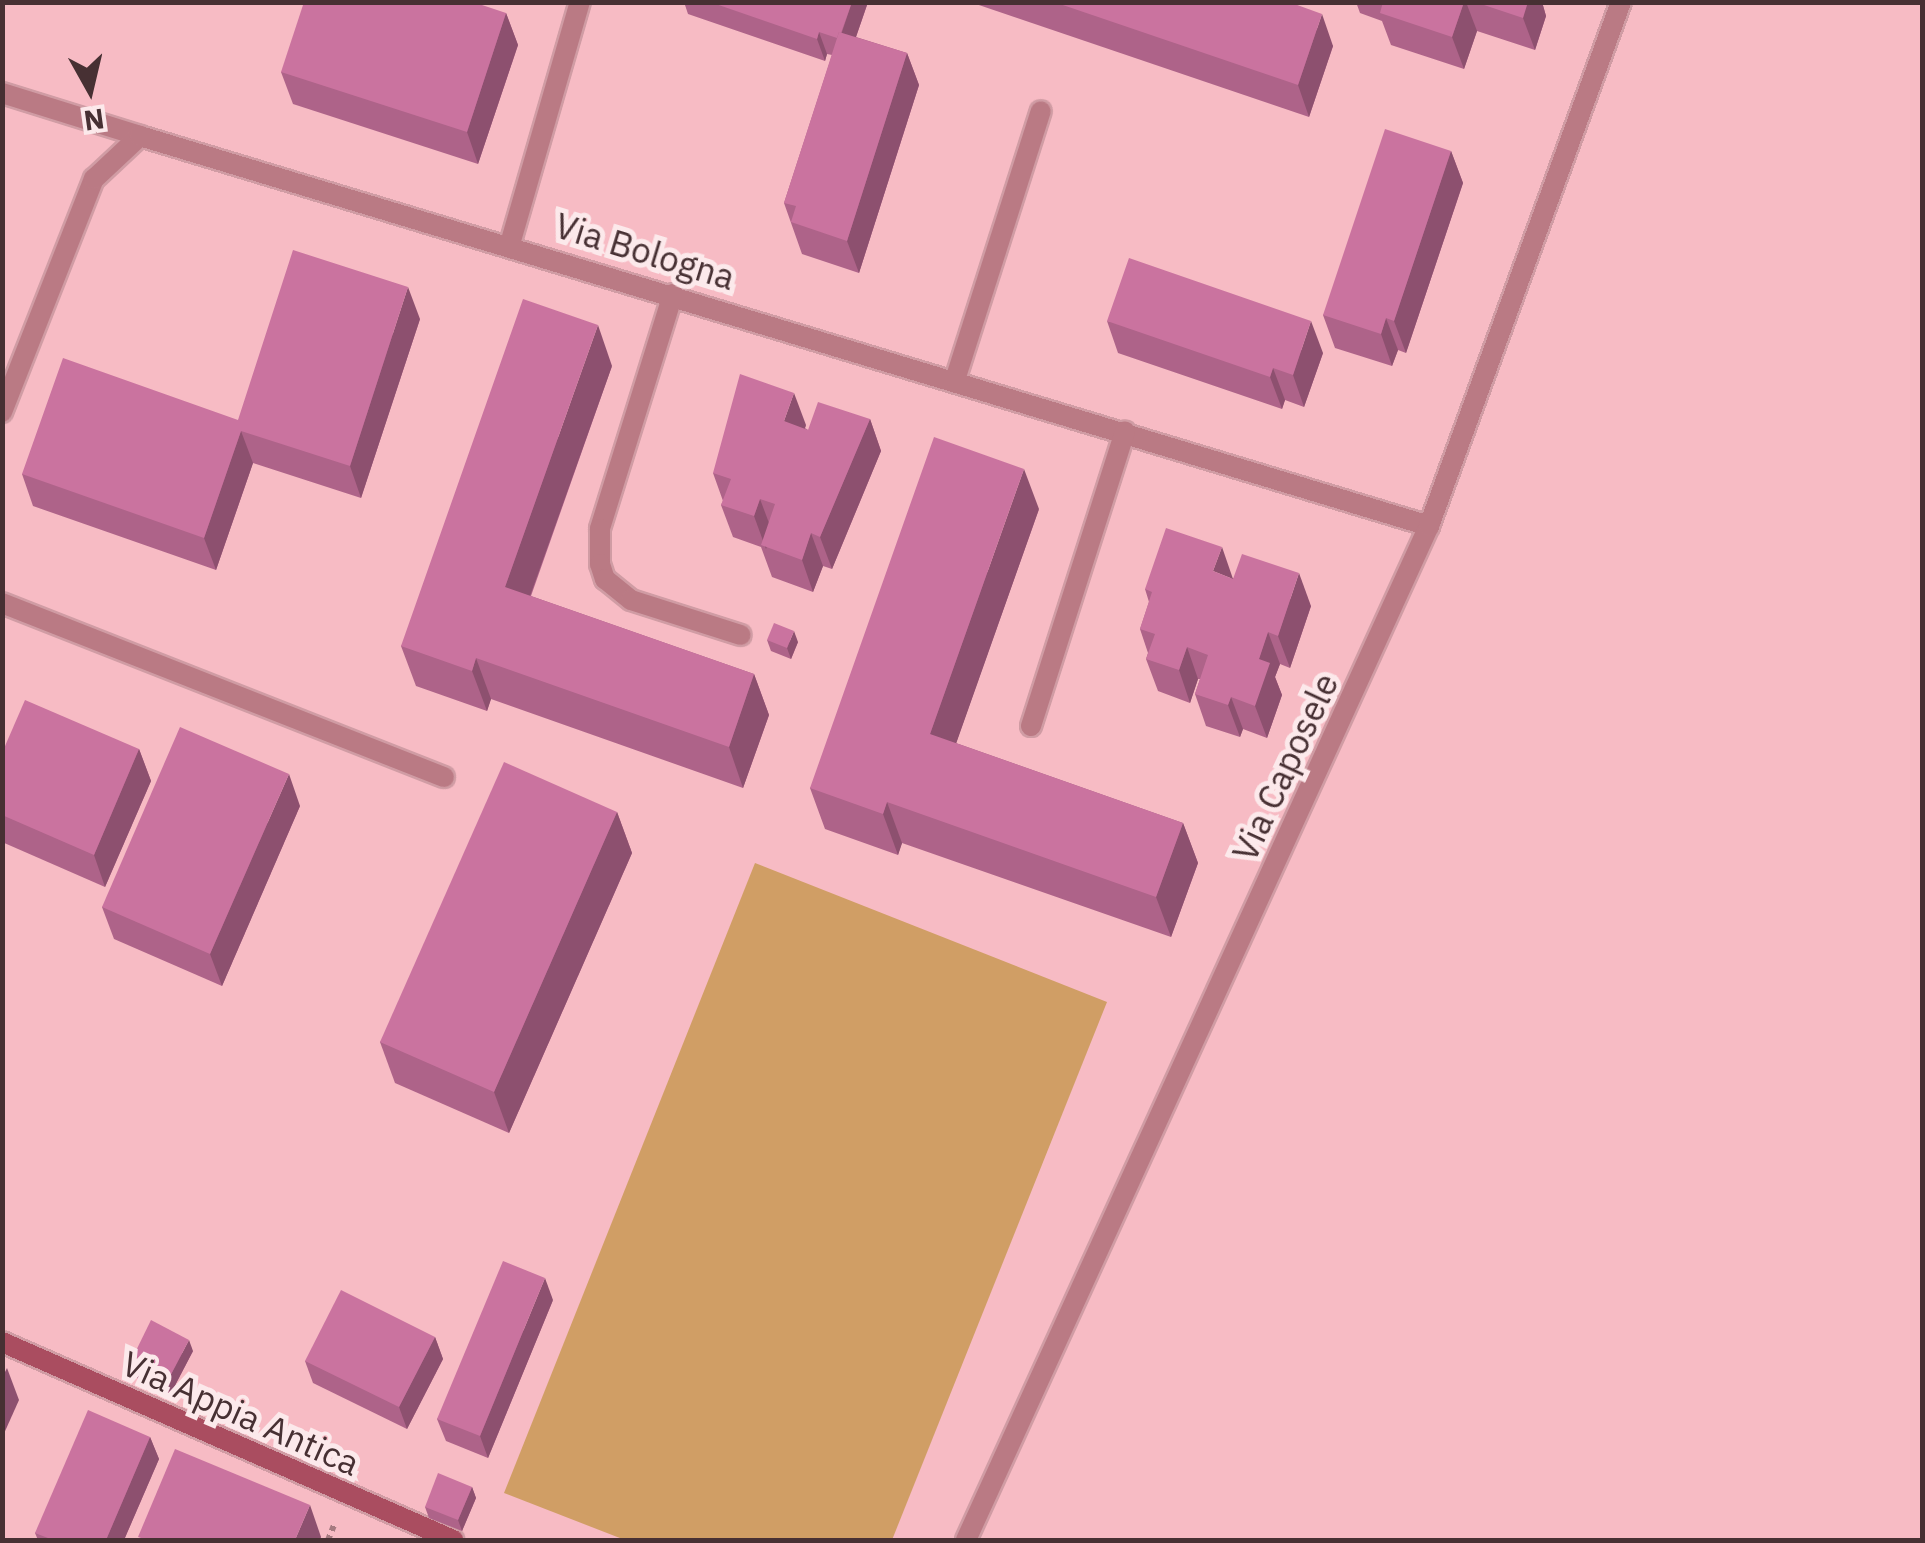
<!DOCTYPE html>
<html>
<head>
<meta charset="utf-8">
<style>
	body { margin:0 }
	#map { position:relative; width:1925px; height:1543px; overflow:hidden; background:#f7bbc4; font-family:"IBM Plex Sans",sans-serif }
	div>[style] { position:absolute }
	.green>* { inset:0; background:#d09e65 }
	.path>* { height:6px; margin-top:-3px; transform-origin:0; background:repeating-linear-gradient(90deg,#a57a80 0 5px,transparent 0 10px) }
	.roads { filter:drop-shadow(2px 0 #d09ca4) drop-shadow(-2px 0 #d09ca4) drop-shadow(0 2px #d09ca4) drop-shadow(0 -2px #d09ca4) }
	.street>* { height:20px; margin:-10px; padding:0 10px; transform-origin:10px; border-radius:10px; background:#ba7a84 }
	.secondary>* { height:20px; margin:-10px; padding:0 10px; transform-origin:10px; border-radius:10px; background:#aa4d60 }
	.wall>* { inset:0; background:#ae6389 }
	.shaded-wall>* { inset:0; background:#8d506f }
	.building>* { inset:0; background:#ca739f }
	span { translate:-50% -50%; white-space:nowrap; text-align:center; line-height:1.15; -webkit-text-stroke:10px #fce9eb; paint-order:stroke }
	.street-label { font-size:35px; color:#473033 }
	.frame { position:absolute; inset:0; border:5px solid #473033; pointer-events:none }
	.north { position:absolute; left:40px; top:40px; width:100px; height:100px; -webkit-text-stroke:8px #fce9eb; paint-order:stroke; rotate:172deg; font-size:28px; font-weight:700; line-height:40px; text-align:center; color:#473033 }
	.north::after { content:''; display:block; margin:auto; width:35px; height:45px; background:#473033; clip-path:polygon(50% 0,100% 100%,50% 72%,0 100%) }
</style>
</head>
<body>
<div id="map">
	<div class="green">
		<i style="clip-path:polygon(755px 863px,1107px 1002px,892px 1540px,625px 1540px,504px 1493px)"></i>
	</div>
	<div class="path">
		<i style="left:328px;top:1540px;width:18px;rotate:-68deg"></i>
	</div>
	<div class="roads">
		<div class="street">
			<i style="left:2px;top:93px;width:145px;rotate:17.3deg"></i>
			<i style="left:510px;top:244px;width:252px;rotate:-73.9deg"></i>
			<i style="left:673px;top:294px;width:246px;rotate:107.3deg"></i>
			<i style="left:600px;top:529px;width:35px;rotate:90deg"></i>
			<i style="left:600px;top:564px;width:16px;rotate:72deg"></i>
			<i style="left:605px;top:579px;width:33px;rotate:39deg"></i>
			<i style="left:631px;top:600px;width:115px;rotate:17.7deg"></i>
			<i style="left:955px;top:380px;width:282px;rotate:-72.3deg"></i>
			<i style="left:2px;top:412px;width:251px;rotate:-68.5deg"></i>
			<i style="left:94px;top:179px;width:63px;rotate:-43.1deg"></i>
			<i style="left:140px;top:136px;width:1347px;rotate:16.83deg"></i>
			<i style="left:2px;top:603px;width:475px;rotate:21.5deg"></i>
			<i style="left:1031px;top:726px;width:309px;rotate:-72.3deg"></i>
			<i style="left:966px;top:1540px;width:1115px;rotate:-65.46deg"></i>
			<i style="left:1429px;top:526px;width:558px;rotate:-69.88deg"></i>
		</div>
		<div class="secondary">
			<i style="left:2px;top:1342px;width:493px;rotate:23.7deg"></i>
		</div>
	</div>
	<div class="wall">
		<i style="clip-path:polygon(684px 2px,866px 2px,867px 5px,856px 37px,907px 53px,919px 85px,859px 273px,802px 254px,784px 203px,832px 55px,827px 54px,825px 61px,688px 14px)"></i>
		<i style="clip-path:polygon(970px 2px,1289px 2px,1333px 46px,1309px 117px)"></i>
		<i style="clip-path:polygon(1356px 2px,1542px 2px,1546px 16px,1535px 50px,1477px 31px,1464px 69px,1391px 45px,1382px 21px,1360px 13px)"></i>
		<i style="clip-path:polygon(506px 13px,518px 45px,478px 164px,293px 104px,281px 72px)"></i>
		<i style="clip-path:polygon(1451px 151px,1463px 183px,1406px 353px,1398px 350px,1392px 366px,1335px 348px,1323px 315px)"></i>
		<i style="clip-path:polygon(420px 319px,361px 498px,253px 463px,216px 570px,33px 506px,22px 474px,238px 420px)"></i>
		<i style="clip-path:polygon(1107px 321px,1323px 353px,1304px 407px,1285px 400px,1282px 409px,1118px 353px)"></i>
		<i style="clip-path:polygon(612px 366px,531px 596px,754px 674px,769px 715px,743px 788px,491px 699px,487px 711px,416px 686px,401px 646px)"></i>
		<i style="clip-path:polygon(870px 419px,881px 451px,832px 569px,823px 566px,813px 592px,772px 577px,761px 547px,733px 537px,721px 505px,723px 501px,713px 473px,806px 425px,805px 428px,808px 430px)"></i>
		<i style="clip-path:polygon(1039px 509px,956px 743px,1183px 823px,1198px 863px,1171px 937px,902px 843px,898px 855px,825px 829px,810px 788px)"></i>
		<i style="clip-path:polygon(1233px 578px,1311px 606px,1290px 668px,1280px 664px,1275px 677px,1282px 695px,1267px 738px,1243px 729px,1240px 737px,1206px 726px,1195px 694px,1200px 679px,1198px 679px,1190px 703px,1158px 691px,1146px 659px,1148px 653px,1140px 629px,1149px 602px,1145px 589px)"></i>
		<i style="clip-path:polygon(767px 640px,798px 642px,791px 659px,771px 651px)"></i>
		<i style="clip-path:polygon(139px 749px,151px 781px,105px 887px,2px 842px,2px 753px)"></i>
		<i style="clip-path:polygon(300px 806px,222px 986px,114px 939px,102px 907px)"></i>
		<i style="clip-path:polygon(617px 812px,632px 853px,509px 1133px,395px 1083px,380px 1042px)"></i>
		<i style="clip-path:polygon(553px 1300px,488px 1458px,446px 1441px,437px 1419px)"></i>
		<i style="clip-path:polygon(435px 1337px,443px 1359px,407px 1429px,313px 1383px,305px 1361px)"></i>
		<i style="clip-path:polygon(193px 1351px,170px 1395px,133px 1376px,129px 1365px)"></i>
		<i style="clip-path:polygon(150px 1437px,159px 1459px,124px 1540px,38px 1540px,35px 1533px)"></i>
		<i style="clip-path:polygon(472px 1487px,476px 1498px,462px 1531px,429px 1518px,425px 1507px)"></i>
	</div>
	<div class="shaded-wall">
		<i style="clip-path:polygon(852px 2px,866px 2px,867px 5px,848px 60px,840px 38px)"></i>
		<i style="clip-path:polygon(1464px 2px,1466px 2px,1477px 31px,1464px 69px,1452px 37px)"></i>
		<i style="clip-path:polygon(1525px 2px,1542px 2px,1546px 16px,1535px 50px,1523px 18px)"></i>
		<i style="clip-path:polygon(506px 13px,518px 45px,478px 164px,467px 132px)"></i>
		<i style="clip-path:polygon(1322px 14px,1333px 46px,1309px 117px,1298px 85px)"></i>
		<i style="clip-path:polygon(819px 32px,827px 54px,825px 61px,817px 39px)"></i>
		<i style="clip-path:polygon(907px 53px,919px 85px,859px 273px,847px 241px)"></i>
		<i style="clip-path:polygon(1451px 151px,1463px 183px,1406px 353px,1394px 321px)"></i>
		<i style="clip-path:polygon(408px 287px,420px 319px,361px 498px,350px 466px)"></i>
		<i style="clip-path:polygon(1386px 318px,1398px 350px,1392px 366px,1381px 334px)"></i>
		<i style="clip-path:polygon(1311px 321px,1323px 353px,1304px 407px,1293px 375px)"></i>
		<i style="clip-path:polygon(598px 325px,612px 366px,519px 627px,505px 587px)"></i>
		<i style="clip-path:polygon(1273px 368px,1285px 400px,1282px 409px,1270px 377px)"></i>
		<i style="clip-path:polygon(794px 393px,806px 425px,796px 453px,784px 421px)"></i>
		<i style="clip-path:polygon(870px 419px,881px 451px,832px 569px,820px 537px)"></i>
		<i style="clip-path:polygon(241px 431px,253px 463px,216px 570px,204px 538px)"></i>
		<i style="clip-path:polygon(1024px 469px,1039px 509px,945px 775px,930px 734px)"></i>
		<i style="clip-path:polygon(760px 499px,772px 531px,766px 549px,754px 516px)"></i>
		<i style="clip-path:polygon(811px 533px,823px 566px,813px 592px,802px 560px)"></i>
		<i style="clip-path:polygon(1222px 547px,1233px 579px,1213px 571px)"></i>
		<i style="clip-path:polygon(1299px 573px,1311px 606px,1290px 668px,1278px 636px)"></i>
		<i style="clip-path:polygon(794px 631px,798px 642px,791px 659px,787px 648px)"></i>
		<i style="clip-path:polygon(1268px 632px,1280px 664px,1275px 677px,1282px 695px,1267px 738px,1255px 706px,1259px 659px)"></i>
		<i style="clip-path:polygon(1187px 647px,1198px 679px,1190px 703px,1179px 670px)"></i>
		<i style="clip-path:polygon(476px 658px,491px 699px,487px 711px,472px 671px)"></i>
		<i style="clip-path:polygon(754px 674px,769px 715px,743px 788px,729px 747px)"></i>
		<i style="clip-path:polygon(1231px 697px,1243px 729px,1240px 737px,1228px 705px)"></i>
		<i style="clip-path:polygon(139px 749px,151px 781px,105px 887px,94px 855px)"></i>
		<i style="clip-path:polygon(289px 774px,300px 806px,222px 986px,210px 954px)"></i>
		<i style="clip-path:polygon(887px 802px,902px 843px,898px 855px,883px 814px)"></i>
		<i style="clip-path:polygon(617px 812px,632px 853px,509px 1133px,494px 1092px)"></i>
		<i style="clip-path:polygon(1183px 823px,1198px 863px,1171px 937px,1156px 897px)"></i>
		<i style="clip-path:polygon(545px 1278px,553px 1300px,488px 1458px,480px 1436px)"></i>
		<i style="clip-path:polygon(435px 1337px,443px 1359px,407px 1429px,399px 1407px)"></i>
		<i style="clip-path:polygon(189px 1340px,193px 1351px,170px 1395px,166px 1384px)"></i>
		<i style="clip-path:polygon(7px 1368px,19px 1400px,2px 1438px,2px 1378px)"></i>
		<i style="clip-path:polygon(150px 1437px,159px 1459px,124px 1540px,106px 1540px)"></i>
		<i style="clip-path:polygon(472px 1487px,476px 1498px,462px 1531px,458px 1520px)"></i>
		<i style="clip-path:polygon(310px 1505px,321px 1537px,320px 1540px,295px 1540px)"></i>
	</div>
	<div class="building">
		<i style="clip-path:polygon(304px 2px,473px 2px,506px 13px,467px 132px,281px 72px)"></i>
		<i style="clip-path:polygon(710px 2px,852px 2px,841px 33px,839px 32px,837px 38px,819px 32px,817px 39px)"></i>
		<i style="clip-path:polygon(1054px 2px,1289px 2px,1322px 14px,1298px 85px)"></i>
		<i style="clip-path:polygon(1383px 2px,1464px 2px,1452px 37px,1380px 13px)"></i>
		<i style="clip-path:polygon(1475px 2px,1528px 2px,1523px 18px)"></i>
		<i style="clip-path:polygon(839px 32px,907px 53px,847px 241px,791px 222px,796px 206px,784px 203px)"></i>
		<i style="clip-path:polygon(1385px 129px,1451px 151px,1394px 321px,1386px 318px,1381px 334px,1323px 315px)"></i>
		<i style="clip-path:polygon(293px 250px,408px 287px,350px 466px,241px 431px,204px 538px,22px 474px,63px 358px,238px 420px)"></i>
		<i style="clip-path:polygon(1129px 258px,1311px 321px,1293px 375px,1273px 368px,1270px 377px,1107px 321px)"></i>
		<i style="clip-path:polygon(523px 299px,598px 325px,505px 587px,754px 674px,729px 747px,476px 658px,472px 671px,401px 646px)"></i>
		<i style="clip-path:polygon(740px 374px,794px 393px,784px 421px,808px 430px,818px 402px,870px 419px,820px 537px,811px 533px,802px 560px,761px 545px,775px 504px,760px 499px,754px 516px,721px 505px,731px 479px,713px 473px)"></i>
		<i style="clip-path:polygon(934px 437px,1024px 469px,930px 734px,1183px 823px,1156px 897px,887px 802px,883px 814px,810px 788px)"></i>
		<i style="clip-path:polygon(1166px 528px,1222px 547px,1213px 571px,1233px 579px,1242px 554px,1299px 573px,1278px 636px,1268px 632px,1259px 659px,1270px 663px,1255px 706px,1231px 697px,1228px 705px,1195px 694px,1208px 655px,1187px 647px,1179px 670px,1146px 659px,1155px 634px,1140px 629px,1152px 592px,1145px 589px)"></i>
		<i style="clip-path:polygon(774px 623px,794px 631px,787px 648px,767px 640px)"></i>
		<i style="clip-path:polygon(25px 700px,139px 749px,94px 855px,2px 815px,2px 753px)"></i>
		<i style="clip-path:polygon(180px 727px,289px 774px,210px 954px,102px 907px)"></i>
		<i style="clip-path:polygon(504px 762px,617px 812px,494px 1092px,380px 1042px)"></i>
		<i style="clip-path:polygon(503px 1261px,545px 1278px,480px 1436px,437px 1419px)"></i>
		<i style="clip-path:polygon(341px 1290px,435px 1337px,399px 1407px,305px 1361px)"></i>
		<i style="clip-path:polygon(151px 1320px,189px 1340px,166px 1384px,129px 1365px)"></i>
		<i style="clip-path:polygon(88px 1410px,150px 1437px,106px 1540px,53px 1540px,35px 1533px)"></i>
		<i style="clip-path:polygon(175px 1449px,310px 1505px,295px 1540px,147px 1540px,138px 1537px)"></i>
		<i style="clip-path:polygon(438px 1473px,472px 1487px,458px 1520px,425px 1507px)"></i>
	</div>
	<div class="street-label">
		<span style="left:645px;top:251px;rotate:17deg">Via Bologna</span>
		<span style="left:1285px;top:767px;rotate:-65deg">Via Caposele</span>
		<span style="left:241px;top:1413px;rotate:24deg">Via Appia Antica</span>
	</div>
	<div class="frame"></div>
	<div class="north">N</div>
</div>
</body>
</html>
